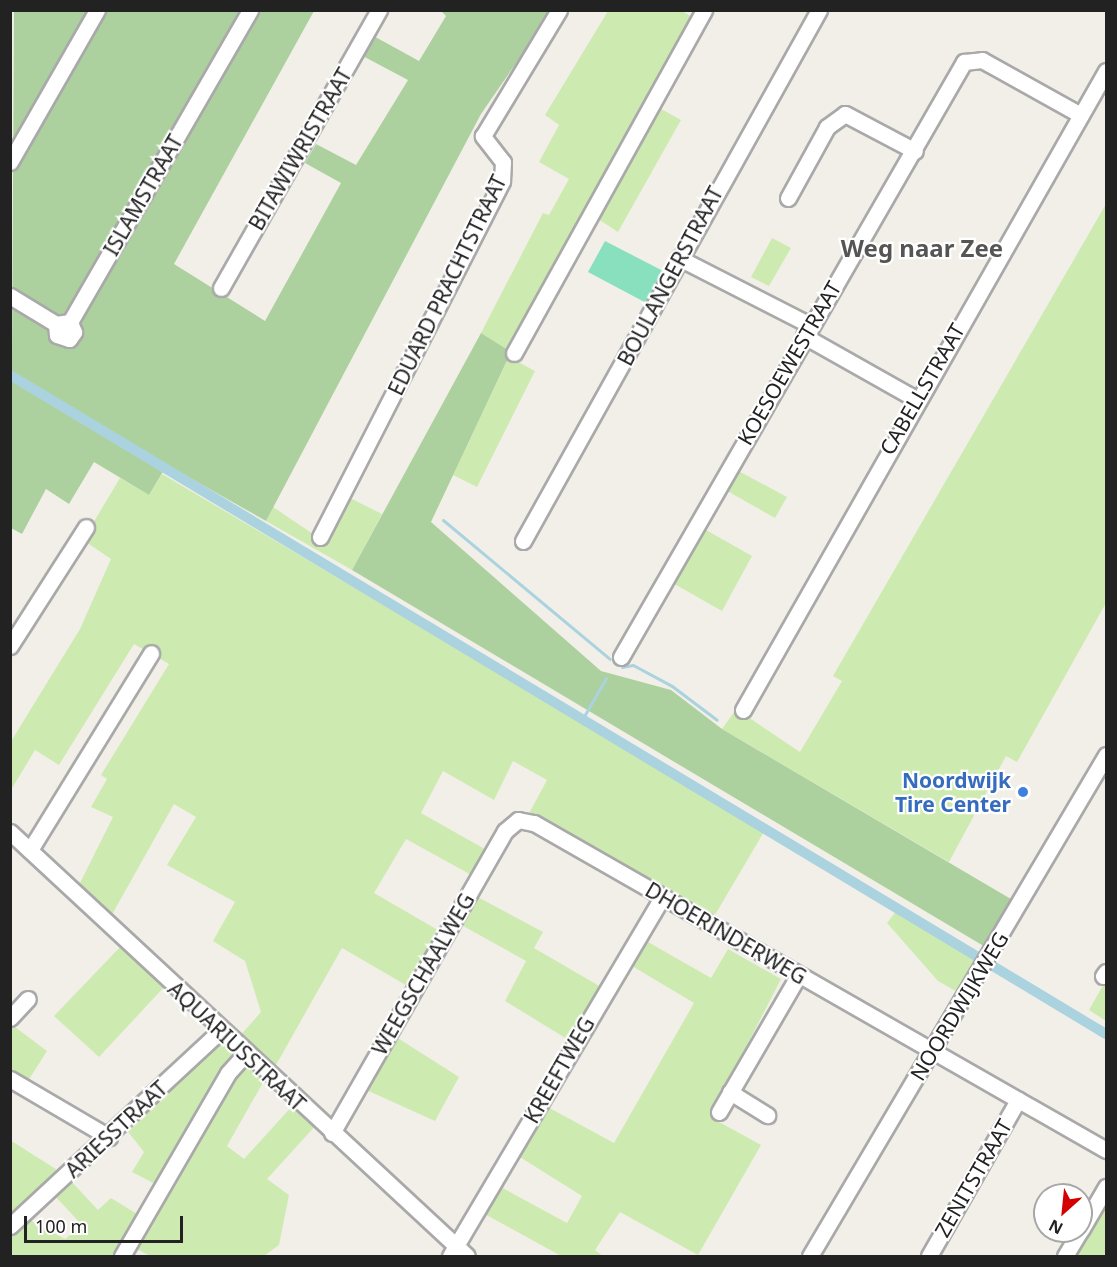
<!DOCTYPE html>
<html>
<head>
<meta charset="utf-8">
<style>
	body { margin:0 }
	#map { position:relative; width:1117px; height:1267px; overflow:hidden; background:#f2efe9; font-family:"Noto Sans",sans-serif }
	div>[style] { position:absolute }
	.grass>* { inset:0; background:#cdebb0 }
	.forest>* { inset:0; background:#add19e }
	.pitch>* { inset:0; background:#88e0be }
	.stream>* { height:3px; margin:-1.5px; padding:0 1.5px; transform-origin:1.5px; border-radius:1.5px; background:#aad3df }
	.canal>* { height:10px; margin:-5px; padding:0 5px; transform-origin:5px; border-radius:5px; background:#aad3df }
	.roads { filter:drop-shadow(2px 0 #a9a9a9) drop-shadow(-2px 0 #a9a9a9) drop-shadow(0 2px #a9a9a9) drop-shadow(0 -2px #a9a9a9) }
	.minor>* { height:15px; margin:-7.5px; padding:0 7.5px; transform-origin:7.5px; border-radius:7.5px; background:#fff }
	.dots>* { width:16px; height:16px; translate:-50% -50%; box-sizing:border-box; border:3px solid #fff; border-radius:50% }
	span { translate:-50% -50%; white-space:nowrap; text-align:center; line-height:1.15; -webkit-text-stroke:4.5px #fff; paint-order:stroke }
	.street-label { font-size:21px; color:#222 }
	.shop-label { font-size:21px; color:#366cbe; font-weight:700 }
	.right { translate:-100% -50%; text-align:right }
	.quarter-label { font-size:24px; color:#555; font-weight:700 }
	.frame { position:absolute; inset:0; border:12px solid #222; pointer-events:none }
	.north { position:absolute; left:1033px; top:1183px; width:60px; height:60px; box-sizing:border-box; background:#fff; border:2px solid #a7a7a7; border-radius:50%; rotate:207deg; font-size:16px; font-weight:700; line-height:24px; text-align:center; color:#222 }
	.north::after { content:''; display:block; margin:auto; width:21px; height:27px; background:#d40000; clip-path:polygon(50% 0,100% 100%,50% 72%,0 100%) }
	.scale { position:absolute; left:24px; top:1216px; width:159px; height:27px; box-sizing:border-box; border:3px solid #222; border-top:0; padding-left:8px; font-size:18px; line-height:21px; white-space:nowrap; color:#222; -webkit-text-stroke:4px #fff; paint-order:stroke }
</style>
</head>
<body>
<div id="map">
	<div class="grass">
		<i style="clip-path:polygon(608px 11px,682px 11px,692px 17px,511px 352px,481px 333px,543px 213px,549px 215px,569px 179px,539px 162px,559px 125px,545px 115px)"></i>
		<i style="clip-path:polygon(654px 105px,681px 120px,618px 232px,595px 217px)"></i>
		<i style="clip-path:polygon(1106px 204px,1106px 603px,1017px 762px,1006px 756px,949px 862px,722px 729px,734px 712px,742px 713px,800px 752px,842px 681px,833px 676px)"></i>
		<i style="clip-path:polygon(772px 238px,791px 248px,769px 286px,751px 277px)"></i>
		<i style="clip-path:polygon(509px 357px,535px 371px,477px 487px,453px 475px)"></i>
		<i style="clip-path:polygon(733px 468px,787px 497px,775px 518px,722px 488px)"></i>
		<i style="clip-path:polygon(162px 474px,765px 830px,712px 920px,528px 815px,547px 780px,513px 761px,494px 800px,443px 771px,421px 813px,490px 852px,475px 877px,406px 839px,374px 893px,443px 933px,411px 988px,342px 948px,272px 1072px,237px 1039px,261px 1012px,245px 961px,213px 941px,235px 902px,167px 865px,196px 817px,174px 804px,109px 920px,77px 889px,113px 817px,91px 807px,107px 779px,101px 775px,169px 664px,134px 644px,59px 765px,35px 750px,11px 790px,10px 743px,80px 629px,111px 559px,83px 540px,120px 478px,149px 495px)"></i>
		<i style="clip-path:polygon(344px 495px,382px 514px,352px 570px,266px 521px,273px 507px,322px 540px)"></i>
		<i style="clip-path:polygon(699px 526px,752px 556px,722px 611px,669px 581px)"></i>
		<i style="clip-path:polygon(472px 894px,543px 932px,534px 948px,601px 987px,572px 1042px,505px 1001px,526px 961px,456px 922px)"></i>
		<i style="clip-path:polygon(897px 910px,979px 960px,959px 993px,938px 981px,887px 923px)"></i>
		<i style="clip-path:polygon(641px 938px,711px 978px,728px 949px,781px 979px,710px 1117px,761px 1145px,698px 1255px,620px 1212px,595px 1250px,603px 1256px,561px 1256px,481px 1212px,497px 1185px,567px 1223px,582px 1196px,515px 1154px,544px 1105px,614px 1143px,694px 1003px,627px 963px)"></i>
		<i style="clip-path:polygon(123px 944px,166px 985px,99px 1057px,54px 1016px)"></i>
		<i style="clip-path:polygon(1106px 980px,1106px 1021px,1089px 1010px)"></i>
		<i style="clip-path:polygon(11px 1024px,47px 1051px,26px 1084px,11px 1075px)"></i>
		<i style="clip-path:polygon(393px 1035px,459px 1077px,435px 1121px,362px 1088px)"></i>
		<i style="clip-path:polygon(219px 1042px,238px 1055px,159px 1186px,132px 1172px,144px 1152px,125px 1128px)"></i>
		<i style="clip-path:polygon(245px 1060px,265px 1079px,227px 1146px,244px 1159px,294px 1104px,317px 1124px,267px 1179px,289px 1195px,279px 1245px,264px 1256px,150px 1256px,131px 1246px)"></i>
		<i style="clip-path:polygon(10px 1140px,62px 1173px,10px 1219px)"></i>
		<i style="clip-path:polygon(69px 1179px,98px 1210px,111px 1198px,142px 1217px,118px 1256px,11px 1256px,10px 1233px,26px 1218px,65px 1239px,82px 1225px,53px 1194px)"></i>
		<i style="clip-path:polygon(1101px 1204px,1106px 1207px,1106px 1256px,1071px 1256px)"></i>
	</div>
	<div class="forest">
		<i style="clip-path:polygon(14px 11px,314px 11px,174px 264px,265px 321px,341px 183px,305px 163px,316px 144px,356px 165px,408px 80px,359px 54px,370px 34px,419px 61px,446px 16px,441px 11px,552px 11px,481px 114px,266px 521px,167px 465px,149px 495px,94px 462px,69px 504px,46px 489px,22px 534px,11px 528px)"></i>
		<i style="clip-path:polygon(481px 333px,511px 352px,431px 522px,601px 671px,671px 690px,722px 729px,1016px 902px,987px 948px,352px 570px)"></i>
	</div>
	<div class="pitch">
		<i style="clip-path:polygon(605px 241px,667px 273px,652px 306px,588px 272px)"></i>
	</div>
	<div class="stream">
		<i style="left:443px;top:520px;width:217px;rotate:39.8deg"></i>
		<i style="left:622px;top:667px;width:11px;rotate:-10deg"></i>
		<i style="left:633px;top:665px;width:44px;rotate:28.3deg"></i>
		<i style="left:672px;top:686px;width:56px;rotate:37.1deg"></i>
		<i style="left:583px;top:718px;width:46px;rotate:-60.1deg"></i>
	</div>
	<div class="canal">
		<i style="left:10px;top:375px;width:1279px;rotate:31.02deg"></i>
	</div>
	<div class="roads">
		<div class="minor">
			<i style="left:10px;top:162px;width:175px;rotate:-60.2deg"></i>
			<i style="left:788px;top:198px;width:81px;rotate:-61.2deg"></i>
			<i style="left:827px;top:127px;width:22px;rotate:-36deg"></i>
			<i style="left:845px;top:114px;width:79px;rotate:27.9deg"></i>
			<i style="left:679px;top:258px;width:147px;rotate:27.1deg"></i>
			<i style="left:221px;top:288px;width:320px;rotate:-60.4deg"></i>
			<i style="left:10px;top:296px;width:54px;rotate:31.3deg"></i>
			<i style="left:56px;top:324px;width:14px;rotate:-8deg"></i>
			<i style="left:70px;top:322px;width:360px;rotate:-60deg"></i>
			<i style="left:56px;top:324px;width:11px;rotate:85deg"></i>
			<i style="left:57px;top:335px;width:13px;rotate:18deg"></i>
			<i style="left:69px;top:339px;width:9px;rotate:-54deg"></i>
			<i style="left:74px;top:332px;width:11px;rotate:-112deg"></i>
			<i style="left:804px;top:336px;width:129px;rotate:29.4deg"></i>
			<i style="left:514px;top:353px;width:392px;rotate:-61deg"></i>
			<i style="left:320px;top:537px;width:400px;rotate:-62.9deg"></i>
			<i style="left:502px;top:181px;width:19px;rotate:-87deg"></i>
			<i style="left:503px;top:162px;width:33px;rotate:-128deg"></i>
			<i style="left:483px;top:136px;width:147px;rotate:-58.9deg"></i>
			<i style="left:523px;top:541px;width:608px;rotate:-60.86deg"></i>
			<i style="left:10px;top:646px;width:141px;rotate:-57.4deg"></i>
			<i style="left:621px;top:657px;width:687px;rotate:-60.04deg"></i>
			<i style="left:964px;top:62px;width:18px;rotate:-6deg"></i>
			<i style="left:982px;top:60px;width:113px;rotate:29.1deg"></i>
			<i style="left:743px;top:710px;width:735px;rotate:-60.4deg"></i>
			<i style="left:10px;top:832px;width:623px;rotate:42.85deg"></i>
			<i style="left:30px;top:850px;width:231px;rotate:-58.4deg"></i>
			<i style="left:1103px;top:976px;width:5px;rotate:-53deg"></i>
			<i style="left:10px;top:1018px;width:26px;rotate:-47deg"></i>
			<i style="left:10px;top:1079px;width:115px;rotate:30.4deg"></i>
			<i style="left:730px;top:1092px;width:44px;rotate:31.9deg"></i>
			<i style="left:719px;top:1112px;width:157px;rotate:-59.8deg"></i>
			<i style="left:332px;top:1133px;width:348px;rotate:-60.2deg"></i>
			<i style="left:505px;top:831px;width:17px;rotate:-40deg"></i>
			<i style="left:518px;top:820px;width:16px;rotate:11deg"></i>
			<i style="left:534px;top:823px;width:659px;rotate:29.76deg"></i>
			<i style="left:10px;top:1226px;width:287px;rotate:-42.9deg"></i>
			<i style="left:1081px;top:1230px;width:50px;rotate:-59.8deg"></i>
			<i style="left:122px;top:1256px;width:211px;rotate:-59.9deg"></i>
			<i style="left:228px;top:1073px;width:25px;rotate:-48deg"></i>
			<i style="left:450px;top:1256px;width:418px;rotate:-59.4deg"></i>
			<i style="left:810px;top:1256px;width:582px;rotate:-59.42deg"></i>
			<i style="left:929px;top:1256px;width:180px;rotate:-60.3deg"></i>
			<i style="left:1065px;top:1256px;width:29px;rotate:-59deg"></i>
		</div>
	</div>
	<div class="dots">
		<i style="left:1023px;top:792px;background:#3f7fe0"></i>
	</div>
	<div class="street-label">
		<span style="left:300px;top:149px;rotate:-60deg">BITAWIWRISTRAAT</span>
		<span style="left:143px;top:195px;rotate:-60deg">ISLAMSTRAAT</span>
		<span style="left:670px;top:276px;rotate:-62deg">BOULANGERSTRAAT</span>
		<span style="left:447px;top:285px;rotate:-64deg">EDUARD PRACHTSTRAAT</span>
		<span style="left:789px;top:363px;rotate:-60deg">KOESOEWESTRAAT</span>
		<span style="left:922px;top:389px;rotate:-60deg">CABELLSTRAAT</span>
		<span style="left:726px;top:933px;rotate:30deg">DHOERINDERWEG</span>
		<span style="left:423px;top:974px;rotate:-60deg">WEEGSCHAALWEG</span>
		<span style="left:959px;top:1006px;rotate:-59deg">NOORDWIJKWEG</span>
		<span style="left:237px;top:1046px;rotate:43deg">AQUARIUSSTRAAT</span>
		<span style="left:559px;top:1070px;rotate:-60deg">KREEFTWEG</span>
		<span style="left:116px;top:1129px;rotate:-43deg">ARIESSTRAAT</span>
		<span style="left:973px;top:1178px;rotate:-60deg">ZENITSTRAAT</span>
	</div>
	<div class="shop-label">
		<span class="right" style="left:1011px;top:792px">Noordwijk<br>Tire Center</span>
	</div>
	<div class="quarter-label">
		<span style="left:922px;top:248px">Weg naar Zee</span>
	</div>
	<div class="frame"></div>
	<div class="north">N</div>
	<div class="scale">100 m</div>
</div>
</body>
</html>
